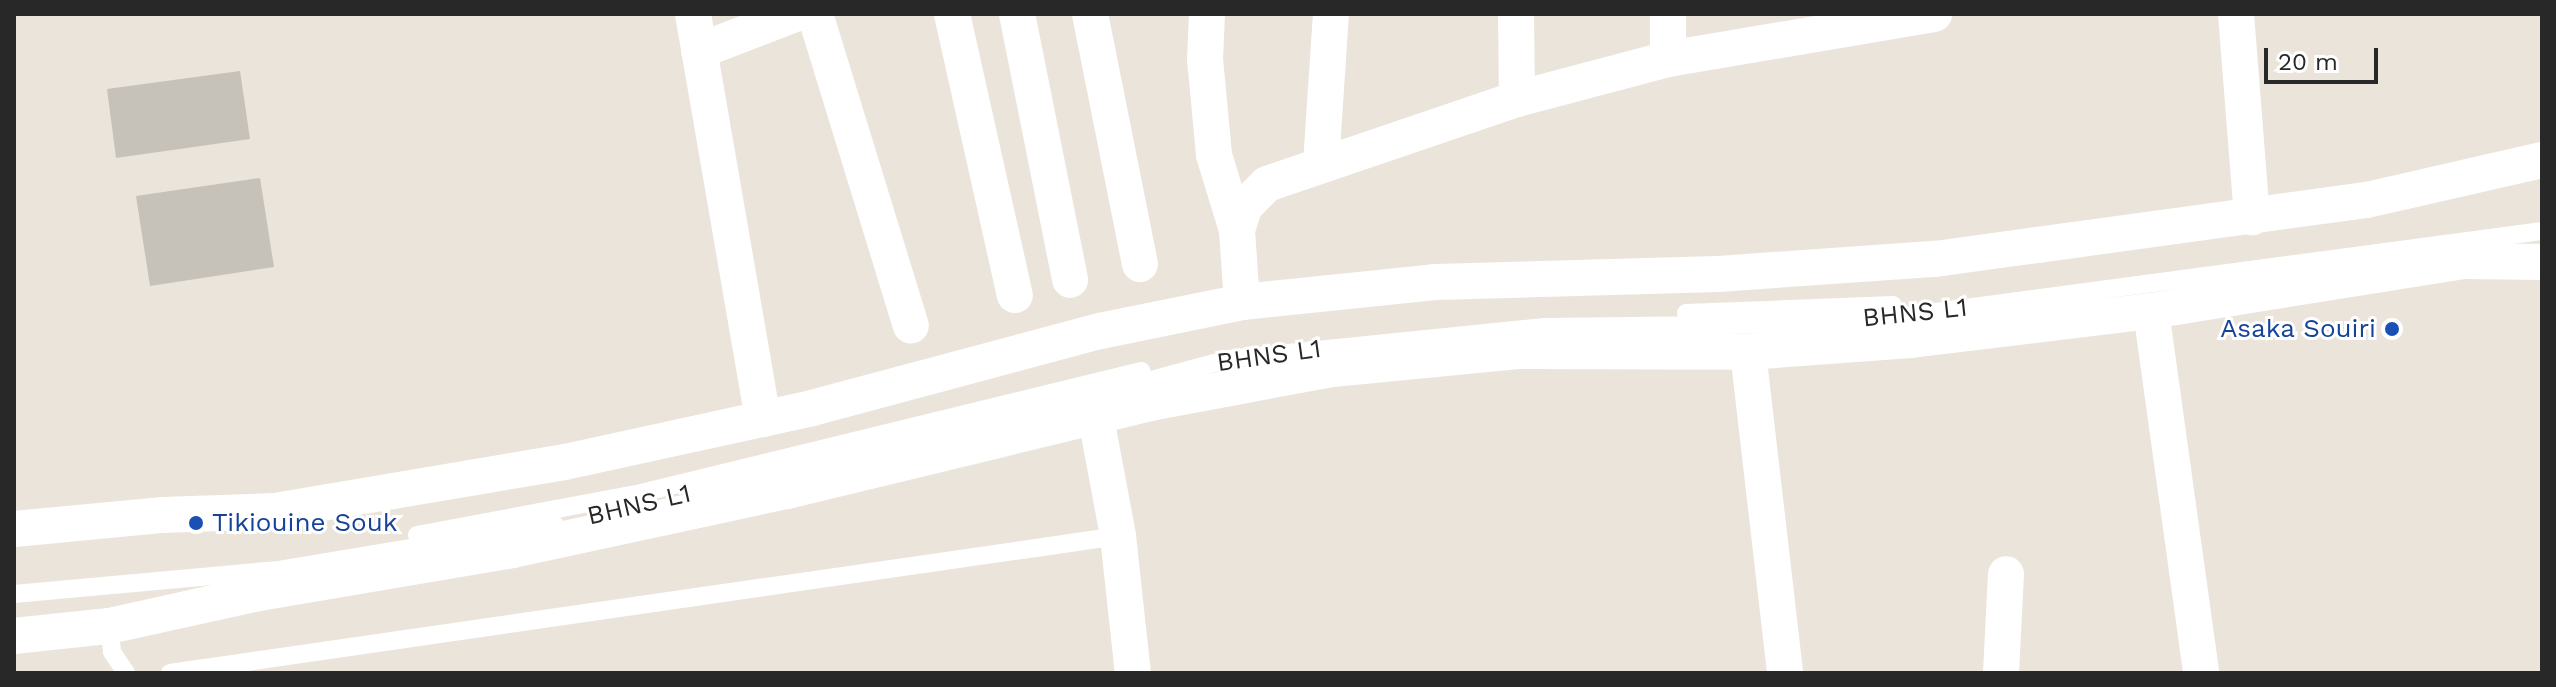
<!DOCTYPE html>
<html>
<head>
<meta charset="utf-8">
<style>
	body { margin:0 }
	#map { position:relative; width:2556px; height:687px; overflow:hidden; background:#ebe4da; font-family:"Work Sans",sans-serif }
	div>[style] { position:absolute }
	.building>* { inset:0; background:#c6c1b9 }
	.lane>* { height:18px; margin:-9px; padding:0 9px; transform-origin:9px; border-radius:9px; background:#fff }
	.street>* { height:36px; margin:-18px; padding:0 18px; transform-origin:18px; border-radius:18px; background:#fff }
	.dots>* { width:22px; height:22px; translate:-50% -50%; box-sizing:border-box; border:4px solid #fff; border-radius:50% }
	span { translate:-50% -50%; white-space:nowrap; text-align:center; line-height:1.15; -webkit-text-stroke:6px #fff; paint-order:stroke }
	.street-label { font-size:26px; color:#282828 }
	.transit-label { font-size:26px; color:#164399 }
	.right { translate:-100% -50%; text-align:right }
	.left { translate:0 -50%; text-align:left }
	.frame { position:absolute; inset:0; border:16px solid #282828; pointer-events:none }
	.scale { position:absolute; left:2264px; top:48px; width:114px; height:36px; box-sizing:border-box; border:4px solid #282828; border-top:0; padding-left:10px; font-size:24px; line-height:28px; white-space:nowrap; color:#282828; -webkit-text-stroke:6px #fff; paint-order:stroke }
</style>
</head>
<body>
<div id="map">
	<div class="building">
		<i style="clip-path:polygon(240px 71px,250px 139px,116px 158px,107px 89px)"></i>
		<i style="clip-path:polygon(260px 178px,274px 267px,150px 286px,136px 196px)"></i>
	</div>
	<div class="lane">
		<i style="left:1686px;top:313px;width:207px;rotate:-2.2deg"></i>
		<i style="left:692px;top:493px;width:355px;rotate:-13.4deg"></i>
		<i style="left:1037px;top:411px;width:199px;rotate:-15.2deg"></i>
		<i style="left:1229px;top:359px;width:319px;rotate:-5.8deg"></i>
		<i style="left:1546px;top:327px;width:255px;rotate:-0.7deg"></i>
		<i style="left:1801px;top:324px;width:112px;rotate:-4.6deg"></i>
		<i style="left:1913px;top:315px;width:635px;rotate:-7.61deg"></i>
		<i style="left:417px;top:535px;width:228px;rotate:-10.6deg"></i>
		<i style="left:641px;top:493px;width:515px;rotate:-13.71deg"></i>
		<i style="left:14px;top:594px;width:266px;rotate:-5.2deg"></i>
		<i style="left:279px;top:570px;width:279px;rotate:-9.5deg"></i>
		<i style="left:109px;top:626px;width:26px;rotate:83deg"></i>
		<i style="left:112px;top:652px;width:25px;rotate:56deg"></i>
		<i style="left:170px;top:673px;width:958px;rotate:-8.22deg"></i>
	</div>
	<div class="street">
		<i style="left:693px;top:14px;width:411px;rotate:80.2deg"></i>
		<i style="left:815px;top:14px;width:326px;rotate:72.9deg"></i>
		<i style="left:952px;top:14px;width:288px;rotate:77.4deg"></i>
		<i style="left:1017px;top:14px;width:271px;rotate:78.7deg"></i>
		<i style="left:1090px;top:14px;width:255px;rotate:78.7deg"></i>
		<i style="left:1207px;top:14px;width:45px;rotate:92.5deg"></i>
		<i style="left:1205px;top:59px;width:96px;rotate:84.6deg"></i>
		<i style="left:1214px;top:155px;width:78px;rotate:73deg"></i>
		<i style="left:1516px;top:14px;width:85px;rotate:89.3deg"></i>
		<i style="left:2236px;top:14px;width:204px;rotate:85.5deg"></i>
		<i style="left:699px;top:51px;width:103px;rotate:-21.1deg"></i>
		<i style="left:1668px;top:59px;width:45px;rotate:-90deg"></i>
		<i style="left:1321px;top:164px;width:150px;rotate:-86.2deg"></i>
		<i style="left:1242px;top:302px;width:72px;rotate:-94deg"></i>
		<i style="left:1237px;top:230px;width:25px;rotate:-72deg"></i>
		<i style="left:1245px;top:206px;width:31px;rotate:-45deg"></i>
		<i style="left:1267px;top:184px;width:264px;rotate:-18.8deg"></i>
		<i style="left:1517px;top:99px;width:156px;rotate:-14.8deg"></i>
		<i style="left:1668px;top:59px;width:270px;rotate:-9.6deg"></i>
		<i style="left:2151px;top:311px;width:365px;rotate:82.1deg"></i>
		<i style="left:1748px;top:352px;width:323px;rotate:83.4deg"></i>
		<i style="left:1096px;top:418px;width:120px;rotate:79.4deg"></i>
		<i style="left:1118px;top:536px;width:138px;rotate:83.8deg"></i>
		<i style="left:14px;top:529px;width:150px;rotate:-5.4deg"></i>
		<i style="left:163px;top:515px;width:112px;rotate:-2deg"></i>
		<i style="left:275px;top:511px;width:294px;rotate:-9.6deg"></i>
		<i style="left:565px;top:462px;width:253px;rotate:-12.3deg"></i>
		<i style="left:812px;top:408px;width:298px;rotate:-15deg"></i>
		<i style="left:1100px;top:331px;width:145px;rotate:-11.5deg"></i>
		<i style="left:1242px;top:302px;width:194px;rotate:-5.9deg"></i>
		<i style="left:1435px;top:282px;width:283px;rotate:-1.6deg"></i>
		<i style="left:1718px;top:274px;width:218px;rotate:-4deg"></i>
		<i style="left:1935px;top:259px;width:436px;rotate:-7.8deg"></i>
		<i style="left:2367px;top:200px;width:180px;rotate:-12.9deg"></i>
		<i style="left:14px;top:636px;width:96px;rotate:-6deg"></i>
		<i style="left:109px;top:626px;width:154px;rotate:-12.4deg"></i>
		<i style="left:259px;top:593px;width:258px;rotate:-9.6deg"></i>
		<i style="left:513px;top:550px;width:280px;rotate:-12.2deg"></i>
		<i style="left:787px;top:491px;width:374px;rotate:-13.6deg"></i>
		<i style="left:1150px;top:403px;width:185px;rotate:-10.6deg"></i>
		<i style="left:1332px;top:369px;width:187px;rotate:-5.5deg"></i>
		<i style="left:1518px;top:351px;width:230px;rotate:0.2deg"></i>
		<i style="left:1748px;top:352px;width:163px;rotate:-4.2deg"></i>
		<i style="left:1911px;top:340px;width:242px;rotate:-6.9deg"></i>
		<i style="left:2151px;top:311px;width:317px;rotate:-9.1deg"></i>
		<i style="left:2464px;top:261px;width:78px;rotate:0.7deg"></i>
		<i style="left:2001px;top:673px;width:99px;rotate:-87.1deg"></i>
	</div>
	<div class="dots">
		<i style="left:2392px;top:329px;background:#1a4fb4"></i>
		<i style="left:196px;top:523px;background:#1a4fb4"></i>
	</div>
	<div class="street-label">
		<span style="left:1915px;top:313px;rotate:-6deg">BHNS L1</span>
		<span style="left:1269px;top:356px;rotate:-8deg">BHNS L1</span>
		<span style="left:639px;top:505px;rotate:-13deg">BHNS L1</span>
	</div>
	<div class="transit-label">
		<span class="right" style="left:2376px;top:329px">Asaka Souiri</span>
		<span class="left" style="left:212px;top:523px">Tikiouine Souk</span>
	</div>
	<div class="frame"></div>
	<div class="scale">20 m</div>
</div>
</body>
</html>
